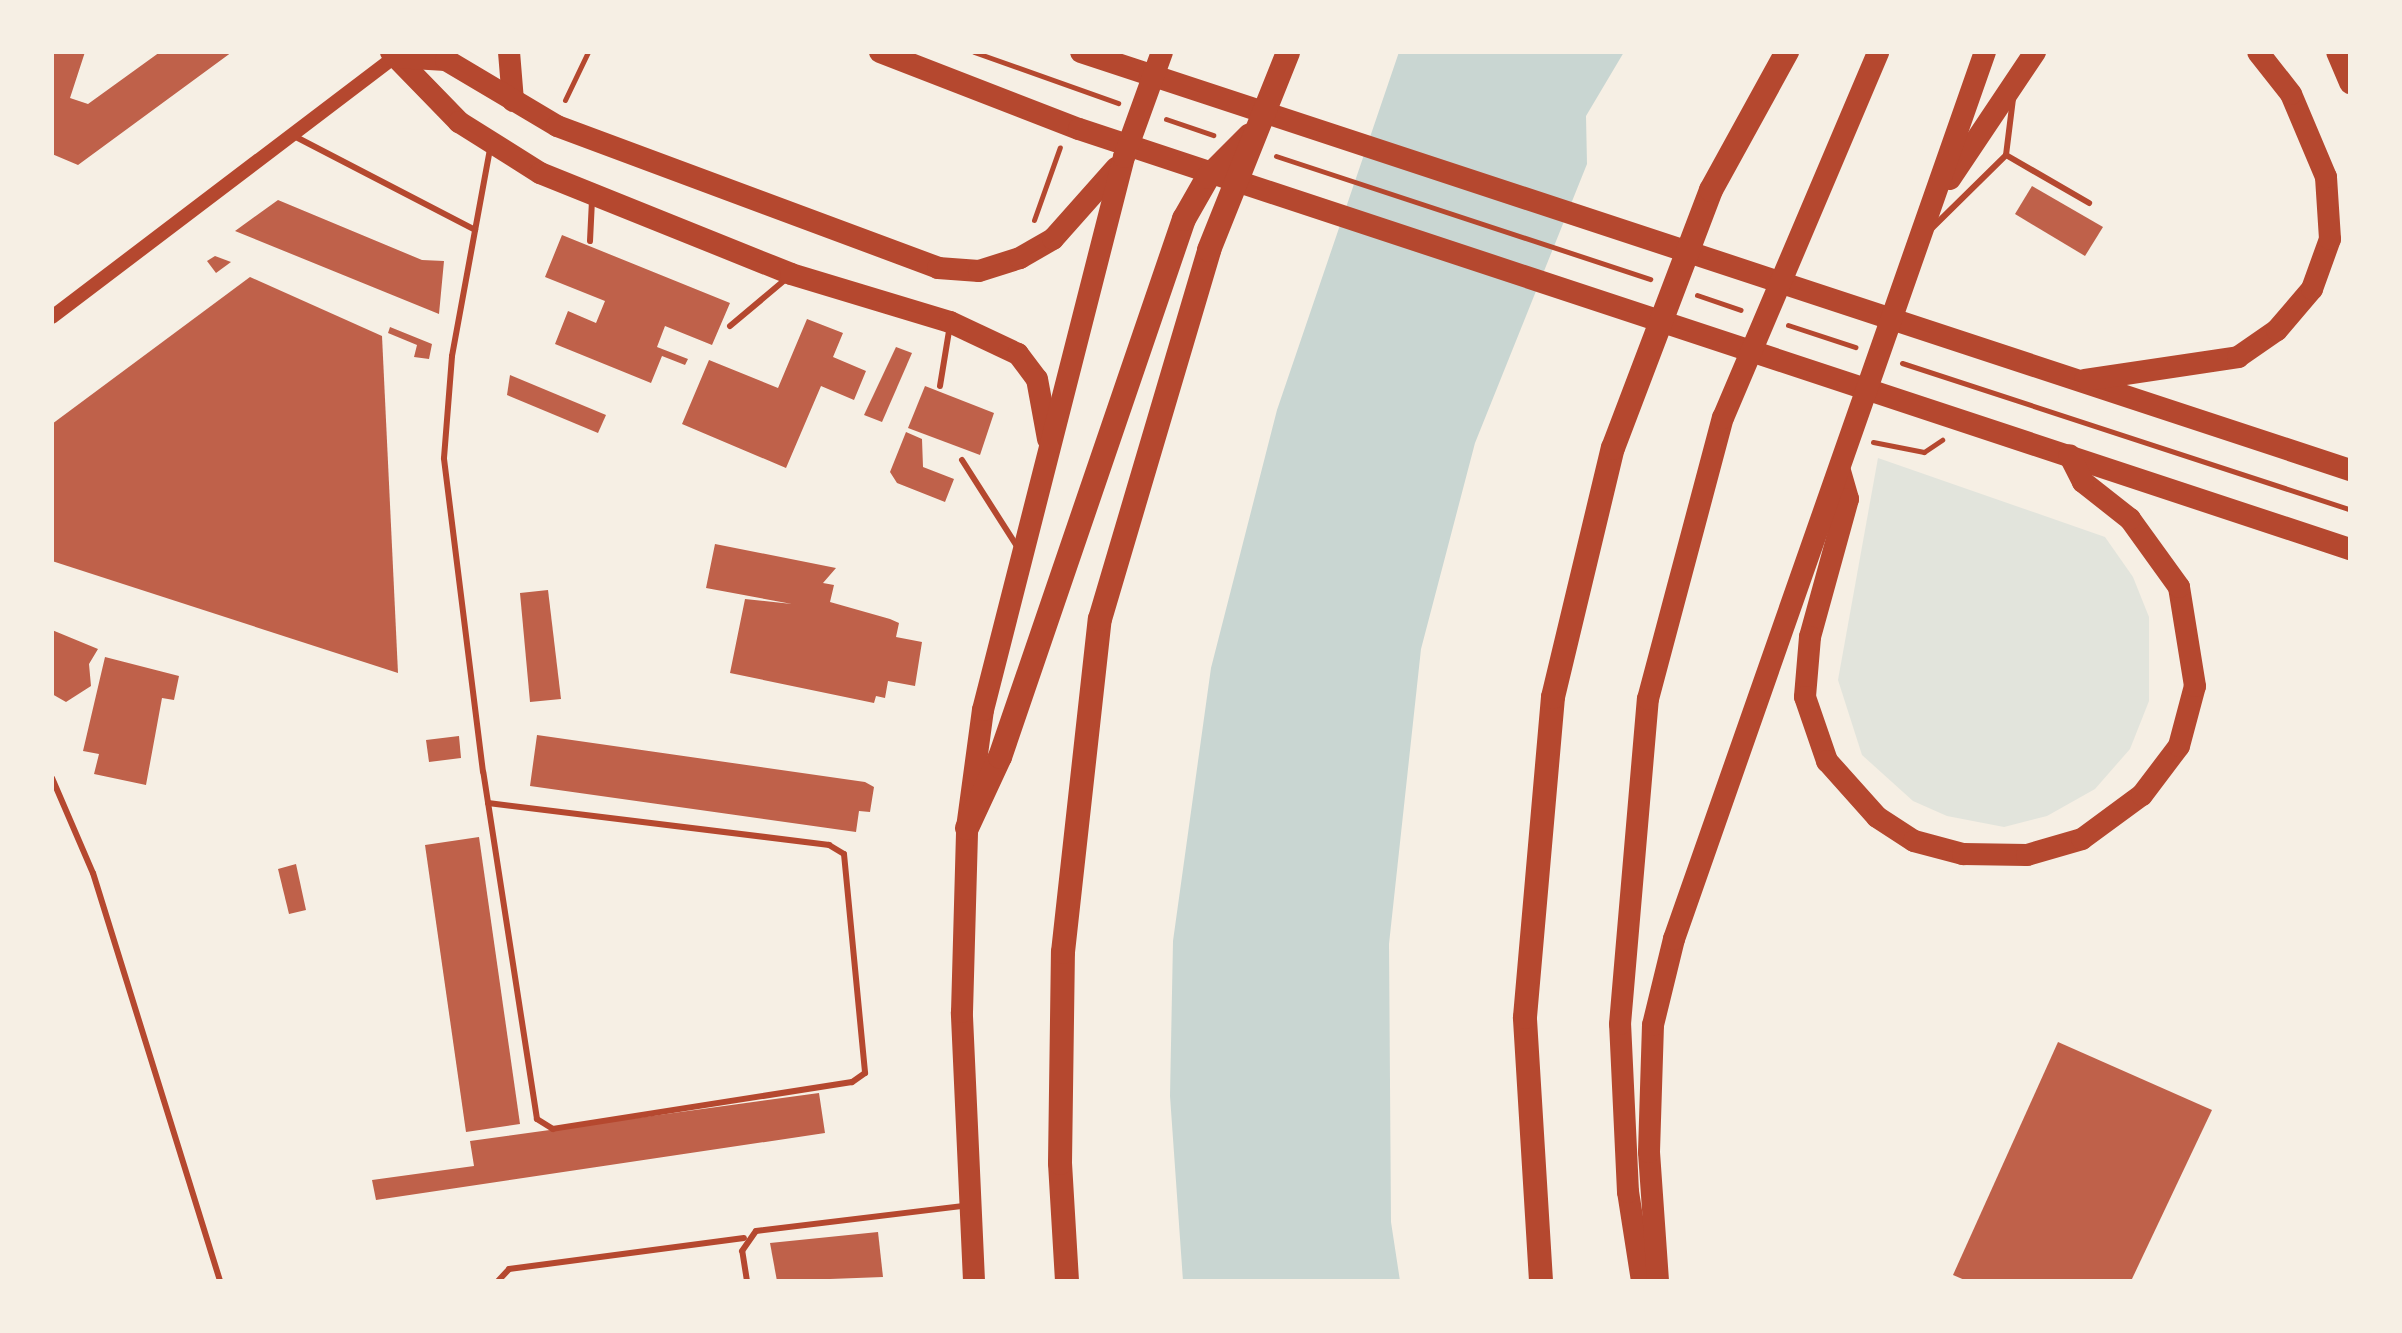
<!DOCTYPE html>
<html>
<head>
<meta charset="utf-8">
<style>
	body { margin:0 }
	#map { position:relative; width:2402px; height:1333px; overflow:hidden; background:#f6efe4; font-family:Rubik,sans-serif }
	div>[style] { position:absolute }
	.green>* { inset:0; background:#e2e4dc }
	.water>* { inset:0; background:#c9d6d2 }
	.building>* { inset:0; background:#bf614a }
	.path>* { height:5px; margin:-2.5px; padding:0 2.5px; transform-origin:2.5px; border-radius:2.5px; background:#b5482f }
	.service>* { height:6px; margin:-3px; padding:0 3px; transform-origin:3px; border-radius:3px; background:#b5482f }
	.tertiary>* { height:14px; margin:-7px; padding:0 7px; transform-origin:7px; border-radius:7px; background:#b5482f }
	.trunk>* { height:22px; margin:-11px; padding:0 11px; transform-origin:11px; border-radius:11px; background:#b5482f }
	.motorway>* { height:24px; margin:-12px; padding:0 12px; transform-origin:12px; border-radius:12px; background:#b5482f }
	span { translate:-50% -50%; white-space:nowrap; text-align:center; line-height:1.15; -webkit-text-stroke:6px #f6efe4; paint-order:stroke }
	.frame { position:absolute; inset:0; border:54px solid #f6efe4; pointer-events:none }
</style>
</head>
<body>
<div id="map">
	<div class="green">
		<i style="clip-path:polygon(1878px 458px,2105px 537px,2133px 577px,2149px 617px,2149px 701px,2130px 749px,2095px 789px,2047px 816px,2004px 827px,1947px 816px,1913px 801px,1862px 755px,1838px 680px)"></i>
	</div>
	<div class="water">
		<i style="clip-path:polygon(1399px 52px,1624px 52px,1586px 116px,1587px 164px,1475px 443px,1421px 649px,1389px 944px,1391px 1222px,1400px 1281px,1183px 1281px,1170px 1096px,1173px 941px,1211px 668px,1277px 410px)"></i>
	</div>
	<div class="building">
		<i style="clip-path:polygon(52px 52px,85px 52px,70px 98px,88px 104px,160px 52px,232px 52px,78px 165px,52px 154px)"></i>
		<i style="clip-path:polygon(2032px 186px,2103px 227px,2085px 256px,2015px 214px)"></i>
		<i style="clip-path:polygon(278px 200px,422px 260px,444px 261px,439px 314px,235px 231px)"></i>
		<i style="clip-path:polygon(562px 235px,730px 303px,712px 345px,665px 326px,657px 347px,688px 359px,685px 365px,662px 356px,651px 383px,555px 344px,568px 311px,596px 323px,605px 301px,545px 277px)"></i>
		<i style="clip-path:polygon(215px 256px,231px 262px,216px 273px,207px 261px)"></i>
		<i style="clip-path:polygon(250px 277px,382px 336px,398px 673px,52px 561px,52px 424px)"></i>
		<i style="clip-path:polygon(807px 319px,843px 333px,833px 357px,866px 371px,854px 400px,821px 386px,786px 468px,682px 424px,709px 360px,778px 388px)"></i>
		<i style="clip-path:polygon(390px 327px,432px 344px,429px 359px,414px 357px,417px 345px,388px 333px)"></i>
		<i style="clip-path:polygon(896px 347px,912px 353px,882px 422px,864px 415px)"></i>
		<i style="clip-path:polygon(510px 375px,606px 415px,598px 433px,507px 395px)"></i>
		<i style="clip-path:polygon(925px 386px,994px 413px,980px 455px,908px 428px)"></i>
		<i style="clip-path:polygon(906px 432px,922px 439px,923px 467px,954px 479px,945px 502px,897px 483px,890px 472px)"></i>
		<i style="clip-path:polygon(715px 544px,836px 568px,823px 583px,834px 585px,830px 602px,890px 619px,899px 623px,896px 637px,922px 642px,915px 686px,888px 681px,885px 698px,876px 696px,874px 703px,730px 673px,745px 599px,792px 604px,706px 588px)"></i>
		<i style="clip-path:polygon(548px 590px,561px 699px,530px 702px,520px 593px)"></i>
		<i style="clip-path:polygon(52px 630px,98px 649px,89px 664px,91px 686px,66px 702px,52px 694px)"></i>
		<i style="clip-path:polygon(105px 657px,179px 676px,174px 700px,162px 698px,146px 785px,94px 774px,99px 754px,83px 751px)"></i>
		<i style="clip-path:polygon(537px 735px,865px 782px,874px 787px,870px 812px,859px 811px,856px 832px,530px 786px)"></i>
		<i style="clip-path:polygon(459px 736px,461px 758px,429px 762px,426px 740px)"></i>
		<i style="clip-path:polygon(479px 837px,520px 1124px,466px 1132px,425px 845px)"></i>
		<i style="clip-path:polygon(296px 864px,306px 910px,289px 914px,278px 869px)"></i>
		<i style="clip-path:polygon(2058px 1042px,2212px 1110px,2131px 1281px,1967px 1281px,1953px 1275px)"></i>
		<i style="clip-path:polygon(819px 1093px,825px 1133px,376px 1200px,372px 1180px,474px 1166px,470px 1141px)"></i>
		<i style="clip-path:polygon(878px 1232px,883px 1277px,777px 1281px,770px 1243px)"></i>
	</div>
	<div class="path">
		<i style="left:974px;top:52px;width:153px;rotate:19.5deg"></i>
		<i style="left:565px;top:100px;width:53px;rotate:-64.4deg"></i>
		<i style="left:1166px;top:119px;width:50px;rotate:18.8deg"></i>
		<i style="left:1276px;top:156px;width:394px;rotate:18.2deg"></i>
		<i style="left:1034px;top:220px;width:77px;rotate:-70.4deg"></i>
		<i style="left:1697px;top:295px;width:46px;rotate:18.8deg"></i>
		<i style="left:1788px;top:325px;width:71px;rotate:18.2deg"></i>
		<i style="left:1902px;top:363px;width:471px;rotate:18.1deg"></i>
		<i style="left:1873px;top:442px;width:52px;rotate:11.1deg"></i>
		<i style="left:1924px;top:452px;width:22px;rotate:-34deg"></i>
	</div>
	<div class="service">
		<i style="left:294px;top:136px;width:204px;rotate:27.4deg"></i>
		<i style="left:2006px;top:155px;width:56px;rotate:-82.9deg"></i>
		<i style="left:1931px;top:229px;width:105px;rotate:-44.6deg"></i>
		<i style="left:2006px;top:155px;width:96px;rotate:30deg"></i>
		<i style="left:590px;top:241px;width:41px;rotate:-87.2deg"></i>
		<i style="left:730px;top:326px;width:73px;rotate:-40deg"></i>
		<i style="left:940px;top:386px;width:62px;rotate:-80.7deg"></i>
		<i style="left:962px;top:460px;width:104px;rotate:57.5deg"></i>
		<i style="left:52px;top:778px;width:103px;rotate:66.7deg"></i>
		<i style="left:93px;top:873px;width:427px;rotate:72.7deg"></i>
		<i style="left:488px;top:803px;width:344px;rotate:7deg"></i>
		<i style="left:829px;top:845px;width:17px;rotate:31deg"></i>
		<i style="left:844px;top:854px;width:220px;rotate:84.5deg"></i>
		<i style="left:865px;top:1073px;width:16px;rotate:145deg"></i>
		<i style="left:852px;top:1082px;width:303px;rotate:171.1deg"></i>
		<i style="left:553px;top:1129px;width:19px;rotate:-148deg"></i>
		<i style="left:537px;top:1119px;width:351px;rotate:-98.8deg"></i>
		<i style="left:483px;top:772px;width:316px;rotate:-97.1deg"></i>
		<i style="left:444px;top:458px;width:102px;rotate:-85.5deg"></i>
		<i style="left:452px;top:356px;width:211px;rotate:-79.6deg"></i>
		<i style="left:498px;top:1281px;width:16px;rotate:-47deg"></i>
		<i style="left:509px;top:1269px;width:237px;rotate:-7.5deg"></i>
		<i style="left:747px;top:1281px;width:30px;rotate:-99deg"></i>
		<i style="left:742px;top:1251px;width:24px;rotate:-55deg"></i>
		<i style="left:756px;top:1231px;width:209px;rotate:-6.9deg"></i>
	</div>
	<div class="tertiary">
		<i style="left:52px;top:317px;width:430px;rotate:-37.2deg"></i>
	</div>
	<div class="trunk">
		<i style="left:391px;top:52px;width:98px;rotate:45.8deg"></i>
		<i style="left:459px;top:122px;width:96px;rotate:32.2deg"></i>
		<i style="left:540px;top:173px;width:271px;rotate:21.9deg"></i>
		<i style="left:791px;top:274px;width:166px;rotate:16.8deg"></i>
		<i style="left:950px;top:322px;width:75px;rotate:25.2deg"></i>
		<i style="left:1018px;top:354px;width:31px;rotate:53deg"></i>
		<i style="left:1037px;top:379px;width:61px;rotate:79.6deg"></i>
		<i style="left:509px;top:52px;width:49px;rotate:85.3deg"></i>
		<i style="left:880px;top:52px;width:213px;rotate:21.2deg"></i>
		<i style="left:1079px;top:129px;width:1339px;rotate:18.29deg"></i>
		<i style="left:1081px;top:52px;width:1336px;rotate:18.23deg"></i>
		<i style="left:2337px;top:52px;width:34px;rotate:67deg"></i>
		<i style="left:395px;top:57px;width:51px;rotate:3.4deg"></i>
		<i style="left:446px;top:60px;width:129px;rotate:30.7deg"></i>
		<i style="left:557px;top:126px;width:407px;rotate:20.4deg"></i>
		<i style="left:938px;top:268px;width:41px;rotate:4.2deg"></i>
		<i style="left:979px;top:271px;width:43px;rotate:-17.6deg"></i>
		<i style="left:1020px;top:258px;width:38px;rotate:-30deg"></i>
		<i style="left:1053px;top:239px;width:95px;rotate:-48.4deg"></i>
		<i style="left:1950px;top:179px;width:153px;rotate:-56.2deg"></i>
		<i style="left:2085px;top:380px;width:155px;rotate:-8.5deg"></i>
		<i style="left:2238px;top:357px;width:47px;rotate:-34.7deg"></i>
		<i style="left:2277px;top:330px;width:54px;rotate:-49.5deg"></i>
		<i style="left:2312px;top:289px;width:53px;rotate:-70.2deg"></i>
		<i style="left:2330px;top:239px;width:62px;rotate:-93.7deg"></i>
		<i style="left:2326px;top:177px;width:90px;rotate:-112.9deg"></i>
		<i style="left:2291px;top:94px;width:53px;rotate:-128.2deg"></i>
		<i style="left:1840px;top:471px;width:29px;rotate:74deg"></i>
		<i style="left:1848px;top:499px;width:143px;rotate:105.4deg"></i>
		<i style="left:1810px;top:637px;width:60px;rotate:94.8deg"></i>
		<i style="left:1805px;top:697px;width:68px;rotate:71deg"></i>
		<i style="left:1827px;top:761px;width:75px;rotate:48.2deg"></i>
		<i style="left:1877px;top:817px;width:44px;rotate:33deg"></i>
		<i style="left:1914px;top:841px;width:51px;rotate:14.9deg"></i>
		<i style="left:1963px;top:854px;width:64px;rotate:0.9deg"></i>
		<i style="left:2027px;top:855px;width:57px;rotate:-16.2deg"></i>
		<i style="left:2082px;top:839px;width:74px;rotate:-36.3deg"></i>
		<i style="left:2142px;top:795px;width:61px;rotate:-52.9deg"></i>
		<i style="left:2179px;top:746px;width:62px;rotate:-75.1deg"></i>
		<i style="left:2195px;top:686px;width:100px;rotate:-99.2deg"></i>
		<i style="left:2179px;top:587px;width:84px;rotate:-125.8deg"></i>
		<i style="left:2130px;top:519px;width:60px;rotate:-141.8deg"></i>
		<i style="left:2083px;top:482px;width:30px;rotate:-117deg"></i>
		<i style="left:974px;top:1281px;width:269px;rotate:-92.6deg"></i>
		<i style="left:962px;top:1012px;width:184px;rotate:-88.4deg"></i>
		<i style="left:967px;top:828px;width:119px;rotate:-82.3deg"></i>
		<i style="left:983px;top:710px;width:571px;rotate:-75.7deg"></i>
		<i style="left:1124px;top:157px;width:112px;rotate:-70.1deg"></i>
		<i style="left:1642px;top:1281px;width:90px;rotate:-98.9deg"></i>
		<i style="left:1628px;top:1192px;width:168px;rotate:-92.7deg"></i>
		<i style="left:1620px;top:1024px;width:326px;rotate:-85.1deg"></i>
		<i style="left:1648px;top:699px;width:291px;rotate:-75.1deg"></i>
		<i style="left:1723px;top:418px;width:397px;rotate:-67deg"></i>
		<i style="left:1658px;top:1281px;width:129px;rotate:-94deg"></i>
		<i style="left:1649px;top:1152px;width:127px;rotate:-88.2deg"></i>
		<i style="left:1653px;top:1025px;width:89px;rotate:-76.3deg"></i>
		<i style="left:1674px;top:939px;width:940px;rotate:-70.68deg"></i>
	</div>
	<div class="motorway">
		<i style="left:967px;top:828px;width:78px;rotate:-65.1deg"></i>
		<i style="left:1000px;top:757px;width:569px;rotate:-71.12deg"></i>
		<i style="left:1184px;top:219px;width:48px;rotate:-60.3deg"></i>
		<i style="left:1208px;top:177px;width:59px;rotate:-45deg"></i>
		<i style="left:1067px;top:1281px;width:118px;rotate:-93.4deg"></i>
		<i style="left:1060px;top:1163px;width:211px;rotate:-89.2deg"></i>
		<i style="left:1063px;top:952px;width:335px;rotate:-83.7deg"></i>
		<i style="left:1100px;top:619px;width:385px;rotate:-73.5deg"></i>
		<i style="left:1209px;top:250px;width:213px;rotate:-68.2deg"></i>
		<i style="left:1541px;top:1281px;width:264px;rotate:-93.5deg"></i>
		<i style="left:1525px;top:1017px;width:321px;rotate:-85deg"></i>
		<i style="left:1553px;top:697px;width:256px;rotate:-76.5deg"></i>
		<i style="left:1613px;top:448px;width:276px;rotate:-69.2deg"></i>
		<i style="left:1711px;top:190px;width:158px;rotate:-61.2deg"></i>
	</div>
	<div class="frame"></div>
</div>
</body>
</html>
